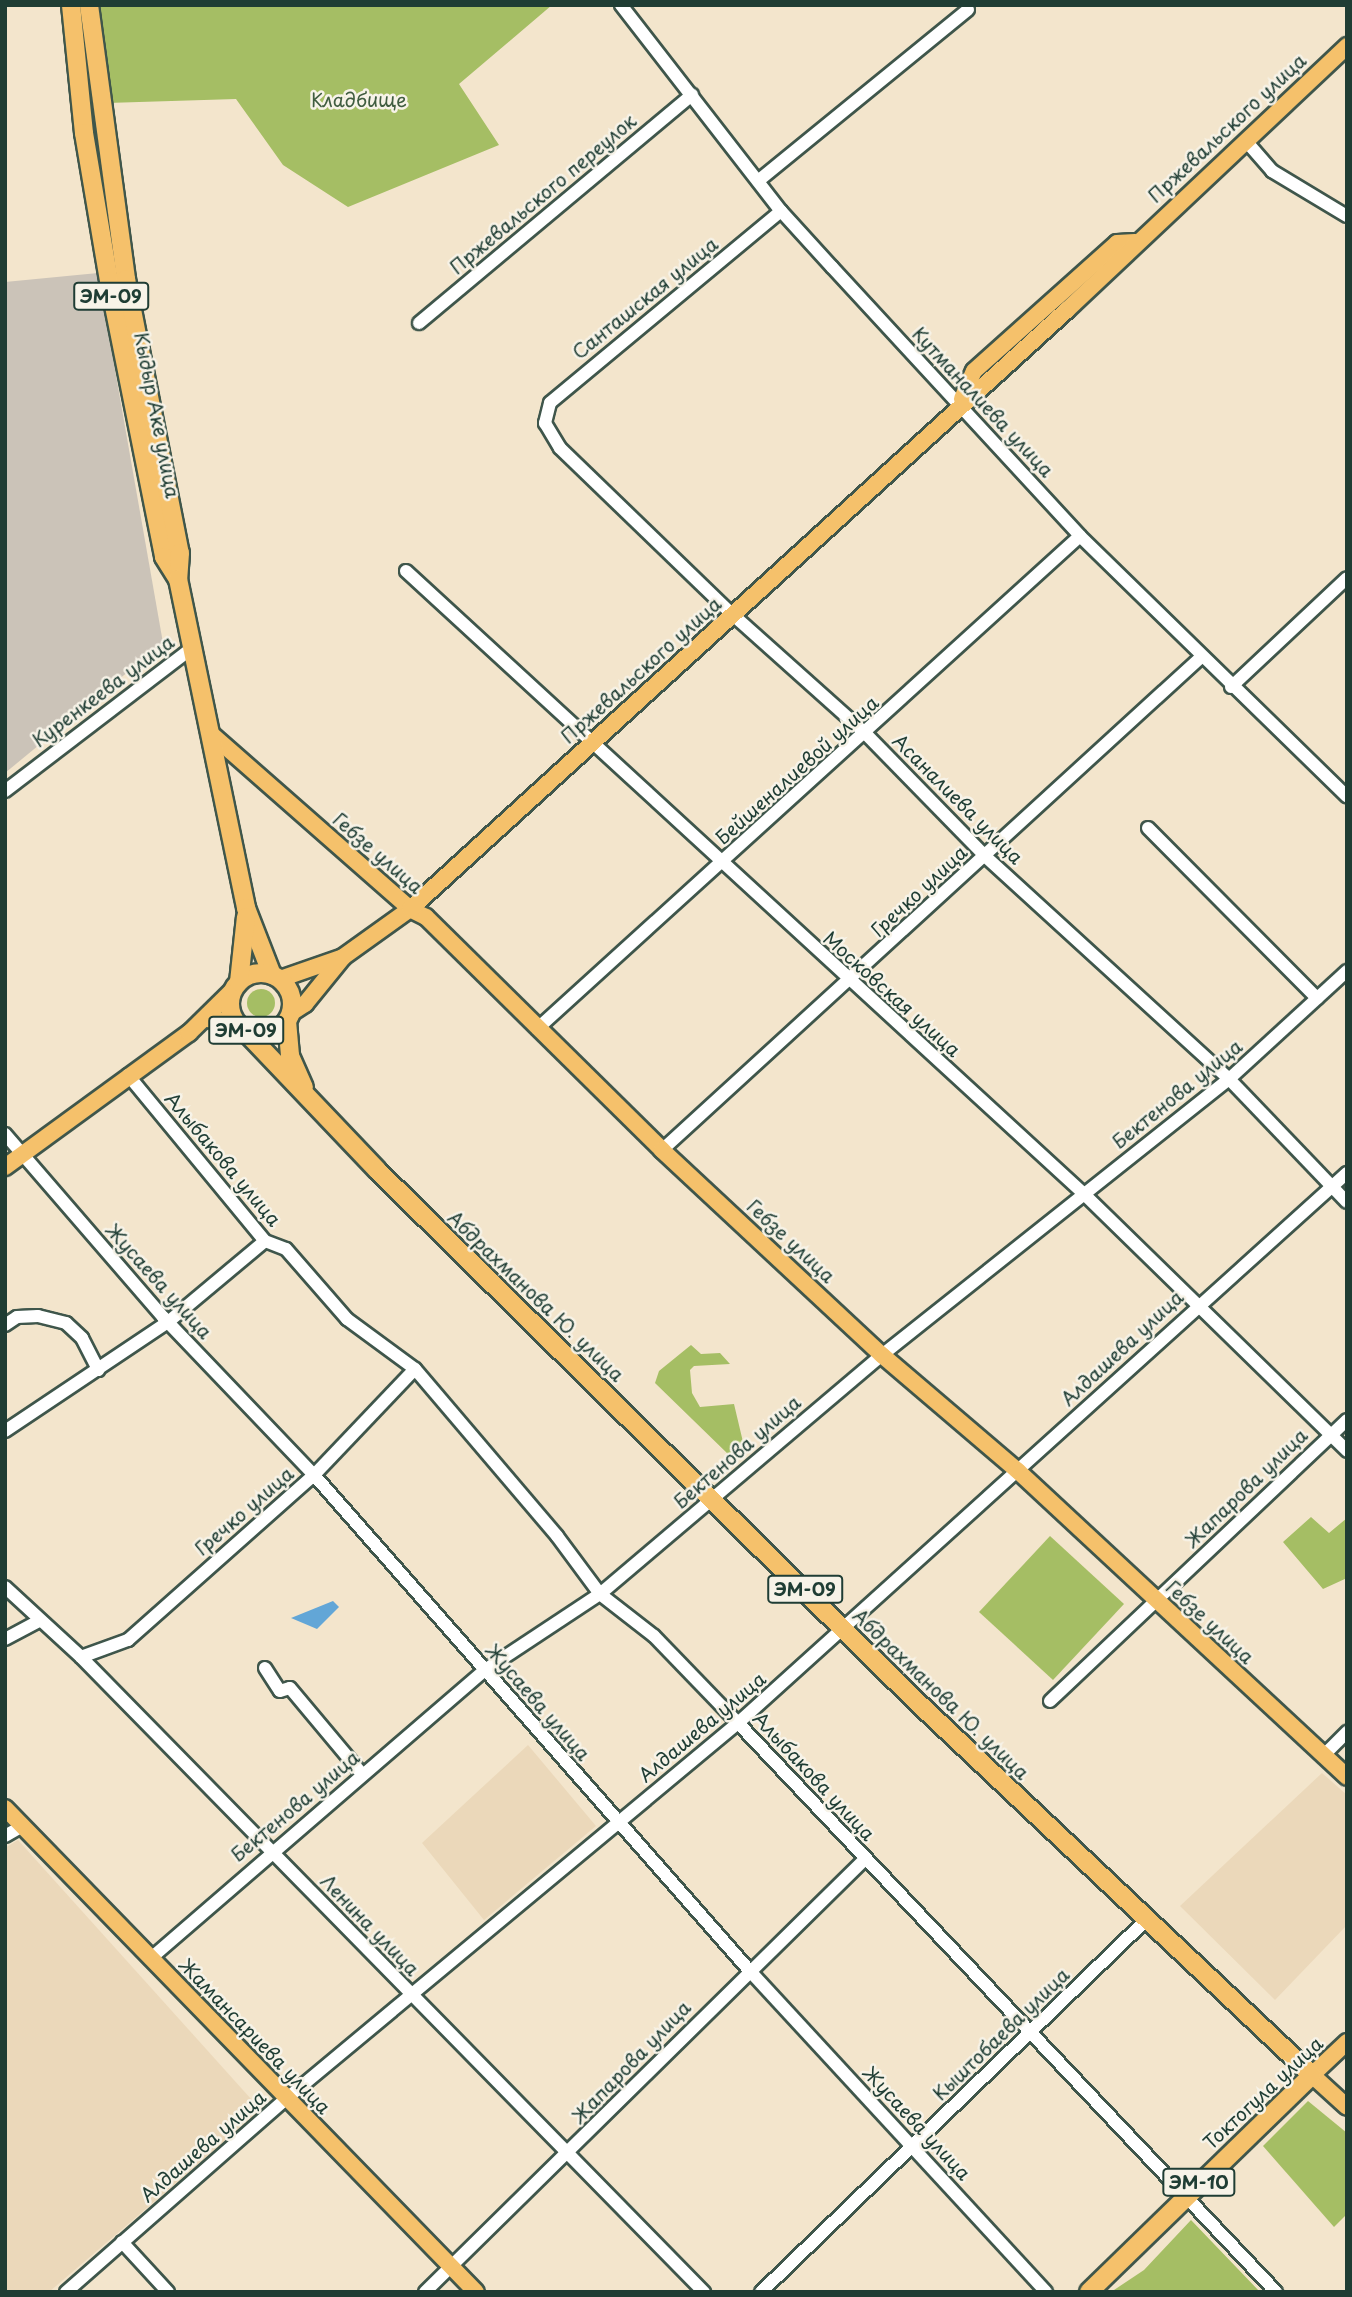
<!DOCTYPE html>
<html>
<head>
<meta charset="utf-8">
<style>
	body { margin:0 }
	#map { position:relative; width:1352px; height:2297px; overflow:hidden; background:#f3e5cc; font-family:"Playpen Sans",sans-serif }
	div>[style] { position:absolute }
	.built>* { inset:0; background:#ebd8ba }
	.industrial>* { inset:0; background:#cbc3b8 }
	.green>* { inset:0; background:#a5be64 }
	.round { border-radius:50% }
	.water>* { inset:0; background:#62a6d7 }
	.roads { filter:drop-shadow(2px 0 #3f564b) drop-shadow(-2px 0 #3f564b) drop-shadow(0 2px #3f564b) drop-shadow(0 -2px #3f564b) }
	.minor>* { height:12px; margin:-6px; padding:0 6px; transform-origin:6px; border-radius:6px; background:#fff }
	.major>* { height:16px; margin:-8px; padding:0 8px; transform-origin:8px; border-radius:8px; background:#f5c16b }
	.highway>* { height:18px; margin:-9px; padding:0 9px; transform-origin:9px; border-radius:9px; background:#f5c16b }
	.highway>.ring { margin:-9px; padding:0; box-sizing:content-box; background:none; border:18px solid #f5c16b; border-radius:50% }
	span { translate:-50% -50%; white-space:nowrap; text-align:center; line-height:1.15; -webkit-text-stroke:5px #f7f3e8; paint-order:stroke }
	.shield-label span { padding:2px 5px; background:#f7f3e8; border:2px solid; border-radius:5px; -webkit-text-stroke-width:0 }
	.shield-label { font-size:18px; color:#1f3d34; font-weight:700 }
	.park-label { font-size:19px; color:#405d40 }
	.street-label { font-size:19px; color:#1f3d34 }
	.frame { position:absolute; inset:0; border:7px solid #1f3d34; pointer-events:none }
</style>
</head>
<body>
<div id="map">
	<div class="built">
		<i style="clip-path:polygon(528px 1745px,596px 1826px,484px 1920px,422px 1843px)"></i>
		<i style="clip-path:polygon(1322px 1773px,1347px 1795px,1347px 1925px,1275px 2000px,1180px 1906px)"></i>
		<i style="clip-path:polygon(18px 1840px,261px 2110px,49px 2292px,5px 2292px,5px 1848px)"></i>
	</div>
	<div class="industrial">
		<i style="clip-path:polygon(98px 273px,163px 643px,5px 773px,5px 282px)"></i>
	</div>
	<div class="green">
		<i style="clip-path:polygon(96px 5px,552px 5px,459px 84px,499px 145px,348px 207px,283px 165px,236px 99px,107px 103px)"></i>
		<i class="round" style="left:247px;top:989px;width:28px;height:28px"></i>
		<i style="clip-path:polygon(691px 1345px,701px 1354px,720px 1353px,730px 1364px,694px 1366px,690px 1370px,692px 1393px,700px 1407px,734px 1404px,743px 1442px,729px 1455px,655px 1383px,659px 1371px)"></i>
		<i style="clip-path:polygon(1311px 1517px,1329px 1533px,1347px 1518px,1347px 1578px,1323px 1589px,1283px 1542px)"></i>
		<i style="clip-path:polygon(1050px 1536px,1124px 1604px,1053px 1680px,979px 1612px)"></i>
		<i style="clip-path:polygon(1308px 2101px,1347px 2133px,1347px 2214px,1334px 2227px,1263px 2146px)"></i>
		<i style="clip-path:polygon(1191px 2220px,1260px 2292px,1111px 2292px,1144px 2270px)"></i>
	</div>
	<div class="water">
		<i style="clip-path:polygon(333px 1601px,339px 1607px,317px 1629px,291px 1618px)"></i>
	</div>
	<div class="roads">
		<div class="minor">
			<i style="left:621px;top:5px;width:261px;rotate:52.2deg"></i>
			<i style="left:781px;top:211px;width:76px;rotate:47.7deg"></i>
			<i style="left:832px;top:267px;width:366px;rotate:47.3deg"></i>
			<i style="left:1080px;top:536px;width:373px;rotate:44.3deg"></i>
			<i style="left:1246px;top:141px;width:40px;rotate:49deg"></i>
			<i style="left:1272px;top:171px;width:87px;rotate:31deg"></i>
			<i style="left:758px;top:181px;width:271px;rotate:-39.2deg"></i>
			<i style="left:781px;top:211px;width:300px;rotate:140.3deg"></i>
			<i style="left:550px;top:403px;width:21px;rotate:104deg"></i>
			<i style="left:545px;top:423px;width:29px;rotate:59deg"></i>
			<i style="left:560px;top:448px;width:239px;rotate:44deg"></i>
			<i style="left:732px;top:614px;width:180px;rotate:41.8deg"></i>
			<i style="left:866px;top:734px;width:172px;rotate:45.7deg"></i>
			<i style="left:986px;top:857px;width:329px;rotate:42.4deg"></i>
			<i style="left:1229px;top:1079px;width:170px;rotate:46.2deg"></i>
			<i style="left:419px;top:323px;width:356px;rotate:-39.9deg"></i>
			<i style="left:406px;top:571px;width:921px;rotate:42.58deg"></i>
			<i style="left:1084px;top:1194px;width:368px;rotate:44.3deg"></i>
			<i style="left:1231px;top:687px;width:159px;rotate:-43.2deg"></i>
			<i style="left:5px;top:791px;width:235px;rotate:-37.4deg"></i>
			<i style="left:1148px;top:828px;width:240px;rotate:45.2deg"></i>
			<i style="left:537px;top:1029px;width:733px;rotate:-42.24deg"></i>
			<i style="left:128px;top:1075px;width:215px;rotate:50.5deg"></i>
			<i style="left:265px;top:1241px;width:22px;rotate:21deg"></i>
			<i style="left:286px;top:1249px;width:93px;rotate:48.9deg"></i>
			<i style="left:347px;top:1319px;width:84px;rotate:36.3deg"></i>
			<i style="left:415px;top:1369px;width:219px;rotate:49.6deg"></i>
			<i style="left:557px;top:1536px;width:72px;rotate:53.4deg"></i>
			<i style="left:600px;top:1594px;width:68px;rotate:37.9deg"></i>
			<i style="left:654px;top:1636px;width:121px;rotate:46deg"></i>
			<i style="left:738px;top:1723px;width:783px;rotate:46.6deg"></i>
			<i style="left:5px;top:1134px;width:242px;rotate:49.2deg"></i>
			<i style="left:163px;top:1317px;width:219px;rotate:46.3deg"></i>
			<i style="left:314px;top:1475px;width:659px;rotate:48.69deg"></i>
			<i style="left:749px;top:1970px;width:438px;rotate:47.3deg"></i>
			<i style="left:662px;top:1150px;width:729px;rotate:-42.44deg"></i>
			<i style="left:5px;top:1325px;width:14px;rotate:-34deg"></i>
			<i style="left:17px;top:1317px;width:21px;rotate:-3deg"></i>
			<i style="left:38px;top:1316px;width:29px;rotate:14deg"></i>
			<i style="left:66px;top:1323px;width:22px;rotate:43deg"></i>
			<i style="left:82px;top:1338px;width:36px;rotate:63deg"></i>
			<i style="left:5px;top:1431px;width:196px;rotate:-33.8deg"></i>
			<i style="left:168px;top:1322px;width:126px;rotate:-39.9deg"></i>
			<i style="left:5px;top:1587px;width:103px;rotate:42.6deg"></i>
			<i style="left:81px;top:1657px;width:890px;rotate:45.55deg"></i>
			<i style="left:5px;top:1639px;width:38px;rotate:-28deg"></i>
			<i style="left:81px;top:1657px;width:50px;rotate:-19.9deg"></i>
			<i style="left:128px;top:1640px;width:249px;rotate:-41.6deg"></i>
			<i style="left:314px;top:1475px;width:146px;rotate:-46.4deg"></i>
			<i style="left:265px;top:1668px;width:27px;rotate:57deg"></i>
			<i style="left:280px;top:1691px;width:10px;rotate:-17deg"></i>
			<i style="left:290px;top:1688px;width:112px;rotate:50.1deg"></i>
			<i style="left:1050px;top:1701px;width:409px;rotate:-43.4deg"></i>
			<i style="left:1324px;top:1755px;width:33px;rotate:-45deg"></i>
			<i style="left:5px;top:1836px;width:20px;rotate:-30deg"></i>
			<i style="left:150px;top:1959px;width:442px;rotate:-40.8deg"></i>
			<i style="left:485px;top:1670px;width:138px;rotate:-33.5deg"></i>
			<i style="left:600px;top:1594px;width:370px;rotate:-40.3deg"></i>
			<i style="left:882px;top:1355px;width:443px;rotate:-38.5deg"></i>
			<i style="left:1229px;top:1079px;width:160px;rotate:-42.5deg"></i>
			<i style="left:122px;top:2242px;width:68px;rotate:47.4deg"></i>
			<i style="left:66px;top:2292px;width:293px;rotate:-41.3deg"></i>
			<i style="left:286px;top:2099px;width:588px;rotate:-39.76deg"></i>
			<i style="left:738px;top:1723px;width:821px;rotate:-42.09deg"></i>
			<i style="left:425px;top:2292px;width:617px;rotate:-44.54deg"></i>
			<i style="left:761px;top:2292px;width:534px;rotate:-44.01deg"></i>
		</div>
		<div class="major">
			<i style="left:962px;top:399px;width:30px;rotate:-67deg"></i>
			<i style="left:974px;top:371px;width:192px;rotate:-41.8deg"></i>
			<i style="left:1117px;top:243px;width:18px;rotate:-3deg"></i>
			<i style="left:210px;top:733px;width:266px;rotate:41.3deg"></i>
			<i style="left:410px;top:909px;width:18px;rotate:27deg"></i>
			<i style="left:426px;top:917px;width:332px;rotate:44.6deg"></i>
			<i style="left:662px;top:1150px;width:301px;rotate:43deg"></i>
			<i style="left:882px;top:1355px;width:179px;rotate:40.5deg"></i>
			<i style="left:1018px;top:1471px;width:449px;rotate:42.9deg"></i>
			<i style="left:280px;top:979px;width:67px;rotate:-19.2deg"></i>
			<i style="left:291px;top:1013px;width:17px;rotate:-33deg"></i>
			<i style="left:305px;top:1004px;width:60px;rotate:-51deg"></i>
			<i style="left:343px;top:957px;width:82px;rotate:-35.6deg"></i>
			<i style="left:410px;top:909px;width:889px;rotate:-42.36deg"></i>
			<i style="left:1067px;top:310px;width:385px;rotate:-43.3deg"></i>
			<i style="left:207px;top:1019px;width:29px;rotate:6deg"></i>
			<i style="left:5px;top:1167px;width:228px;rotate:-36.1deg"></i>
			<i style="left:189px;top:1033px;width:63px;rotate:-44.4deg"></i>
			<i style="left:5px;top:1808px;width:675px;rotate:45.78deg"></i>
			<i style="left:1347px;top:2042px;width:48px;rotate:136.7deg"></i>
			<i style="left:1312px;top:2075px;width:47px;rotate:42.4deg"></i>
		</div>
		<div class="highway">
			<i style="left:71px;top:5px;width:129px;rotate:84.2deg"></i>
			<i style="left:84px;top:133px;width:150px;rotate:80.4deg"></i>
			<i style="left:109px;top:281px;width:281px;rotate:78.7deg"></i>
			<i style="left:164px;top:557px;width:26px;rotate:58deg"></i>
			<i style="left:89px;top:5px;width:276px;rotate:82.3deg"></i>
			<i style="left:126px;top:279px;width:279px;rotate:78.9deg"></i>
			<i style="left:180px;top:553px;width:26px;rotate:94deg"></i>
			<i style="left:178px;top:579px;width:336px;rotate:78.3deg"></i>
			<i style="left:246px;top:908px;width:72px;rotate:68.8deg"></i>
			<i class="ring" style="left:230px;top:973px;width:44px;height:44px"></i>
			<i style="left:239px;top:982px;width:65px;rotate:-83.9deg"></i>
			<i style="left:287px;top:1021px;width:35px;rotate:85deg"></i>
			<i style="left:290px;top:1056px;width:34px;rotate:66deg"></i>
			<i style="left:242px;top:1028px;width:196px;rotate:46.4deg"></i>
			<i style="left:377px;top:1170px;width:757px;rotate:44.57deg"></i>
			<i style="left:916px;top:1701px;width:545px;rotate:43.36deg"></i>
			<i style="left:1312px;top:2075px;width:311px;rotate:135.8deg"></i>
		</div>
	</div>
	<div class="shield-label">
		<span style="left:111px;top:296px">ЭМ-09</span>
		<span style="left:246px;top:1030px">ЭМ-09</span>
		<span style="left:805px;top:1589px">ЭМ-09</span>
		<span style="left:1199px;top:2182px">ЭМ-10</span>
	</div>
	<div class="park-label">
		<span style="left:359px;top:100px">Кладбище</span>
	</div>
	<div class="street-label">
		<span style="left:1227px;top:128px;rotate:-43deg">Пржевальского улица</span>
		<span style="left:543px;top:194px;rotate:-40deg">Пржевальского переулок</span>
		<span style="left:645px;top:298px;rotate:-39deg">Санташская улица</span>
		<span style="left:983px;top:402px;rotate:47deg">Кутманалиева улица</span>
		<span style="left:157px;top:415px;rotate:79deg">Кыдыр Аке улица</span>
		<span style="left:641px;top:670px;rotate:-42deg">Пржевальского улица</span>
		<span style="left:103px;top:691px;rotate:-37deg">Куренкеева улица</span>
		<span style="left:797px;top:770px;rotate:-42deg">Бейшеналиевой улица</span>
		<span style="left:958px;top:799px;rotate:45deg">Асаналиева улица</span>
		<span style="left:378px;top:853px;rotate:41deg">Гебзе улица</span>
		<span style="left:919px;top:891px;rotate:-43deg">Гречко улица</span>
		<span style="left:892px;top:994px;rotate:42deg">Московская улица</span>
		<span style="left:1177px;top:1094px;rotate:-39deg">Бектенова улица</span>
		<span style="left:223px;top:1159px;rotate:50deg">Алыбакова улица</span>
		<span style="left:791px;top:1241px;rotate:43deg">Гебзе улица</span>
		<span style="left:159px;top:1281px;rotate:48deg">Жусаева улица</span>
		<span style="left:536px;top:1296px;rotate:44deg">Абдрахманова Ю. улица</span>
		<span style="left:1122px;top:1348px;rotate:-43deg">Алдашева улица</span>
		<span style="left:737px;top:1452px;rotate:-41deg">Бектенова улица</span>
		<span style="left:1246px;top:1488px;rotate:-44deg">Жапарова улица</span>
		<span style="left:244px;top:1511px;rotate:-41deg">Гречко улица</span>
		<span style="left:1210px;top:1622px;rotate:43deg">Гебзе улица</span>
		<span style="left:941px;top:1694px;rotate:44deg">Абдрахманова Ю. улица</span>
		<span style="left:538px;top:1702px;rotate:49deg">Жусаева улица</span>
		<span style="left:702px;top:1727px;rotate:-40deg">Алдашева улица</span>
		<span style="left:814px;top:1776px;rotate:47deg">Алыбакова улица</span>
		<span style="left:295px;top:1806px;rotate:-40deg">Бектенова улица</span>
		<span style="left:370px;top:1925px;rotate:46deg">Ленина улица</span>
		<span style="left:1001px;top:2034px;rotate:-44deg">Кыштобаева улица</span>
		<span style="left:255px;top:2036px;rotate:46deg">Жамансариева улица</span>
		<span style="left:631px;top:2062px;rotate:-46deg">Жапарова улица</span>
		<span style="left:1263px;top:2093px;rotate:-43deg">Токтогула улица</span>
		<span style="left:917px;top:2123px;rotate:47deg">Жусаева улица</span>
		<span style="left:203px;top:2146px;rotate:-41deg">Алдашева улица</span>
	</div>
	<div class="frame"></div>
</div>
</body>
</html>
